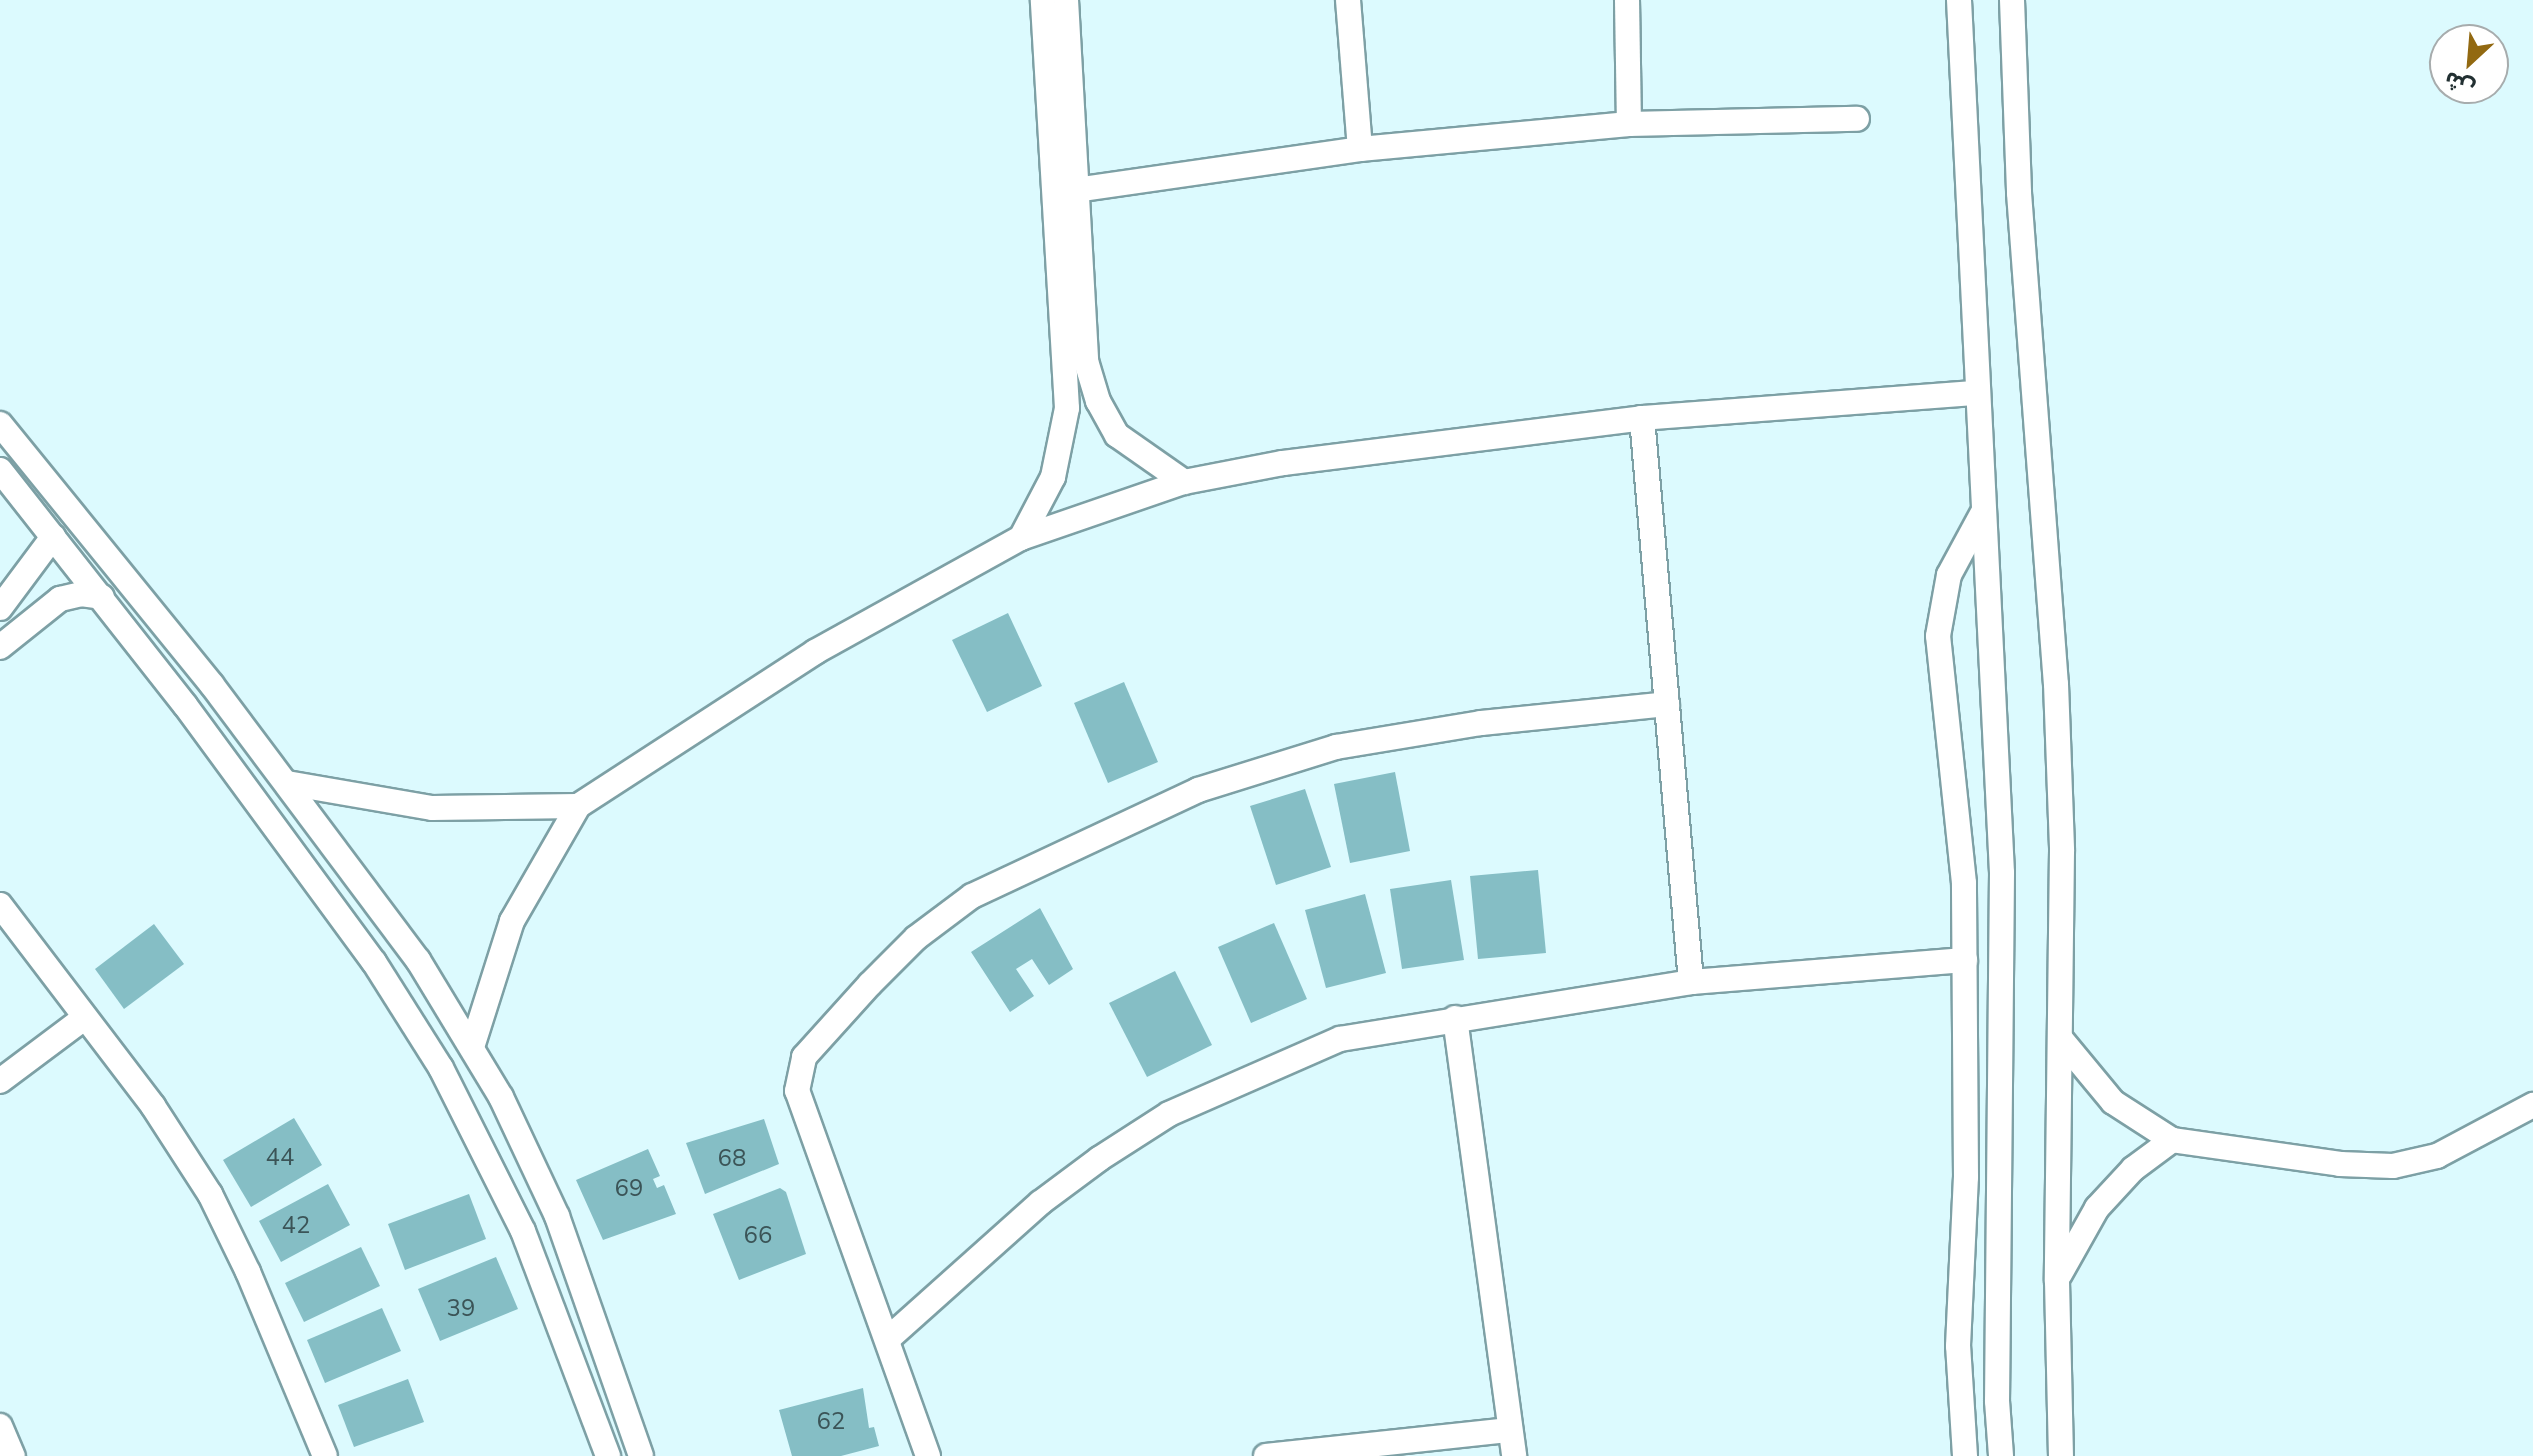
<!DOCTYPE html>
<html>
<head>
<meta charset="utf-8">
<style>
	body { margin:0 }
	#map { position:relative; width:2533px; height:1456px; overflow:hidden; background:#dcfafe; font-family:"Nunito Sans","Noto Sans Arabic",sans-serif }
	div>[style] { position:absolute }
	.building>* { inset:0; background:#85bec5 }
	.roads { filter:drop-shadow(2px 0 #7da0a5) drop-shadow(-2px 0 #7da0a5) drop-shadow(0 2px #7da0a5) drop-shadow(0 -2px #7da0a5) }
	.minor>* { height:24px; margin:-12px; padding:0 12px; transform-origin:12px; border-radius:12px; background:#fff }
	span { translate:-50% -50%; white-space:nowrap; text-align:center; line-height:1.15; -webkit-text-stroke:6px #fff; paint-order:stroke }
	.number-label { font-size:24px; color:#3b5457 }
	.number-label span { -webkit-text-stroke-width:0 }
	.north { position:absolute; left:2429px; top:24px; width:80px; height:80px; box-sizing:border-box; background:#fff; border:2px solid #a7acad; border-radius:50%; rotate:206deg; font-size:22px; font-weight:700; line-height:32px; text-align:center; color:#223032 }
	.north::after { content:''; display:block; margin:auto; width:28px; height:36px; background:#926911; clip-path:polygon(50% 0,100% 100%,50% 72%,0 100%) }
</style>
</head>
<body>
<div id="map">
	<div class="building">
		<i style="clip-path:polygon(1008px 613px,1042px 686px,987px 712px,952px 640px)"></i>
		<i style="clip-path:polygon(1124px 682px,1158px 762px,1108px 783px,1074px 703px)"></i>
		<i style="clip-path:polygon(1395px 772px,1410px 851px,1350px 863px,1334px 784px)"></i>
		<i style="clip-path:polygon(1305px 789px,1331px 867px,1276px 885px,1250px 806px)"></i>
		<i style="clip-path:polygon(1538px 870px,1546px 953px,1478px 959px,1470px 876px)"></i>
		<i style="clip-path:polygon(1451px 880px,1464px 960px,1402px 969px,1390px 889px)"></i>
		<i style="clip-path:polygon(1365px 894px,1386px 973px,1326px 988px,1305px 910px)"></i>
		<i style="clip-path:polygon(1040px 908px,1073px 969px,1049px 985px,1032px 959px,1016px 969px,1034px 996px,1010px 1012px,971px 952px)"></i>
		<i style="clip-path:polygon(1274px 923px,1307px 999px,1251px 1023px,1218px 947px)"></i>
		<i style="clip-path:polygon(154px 924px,184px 964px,124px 1009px,95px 969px)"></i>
		<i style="clip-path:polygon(1175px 971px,1212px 1045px,1147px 1077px,1109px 1003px)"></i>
		<i style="clip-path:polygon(294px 1118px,322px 1165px,251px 1207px,223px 1160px)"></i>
		<i style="clip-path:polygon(764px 1119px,779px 1164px,705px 1194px,686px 1143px)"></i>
		<i style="clip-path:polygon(648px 1149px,660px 1176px,653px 1179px,657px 1188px,664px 1185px,676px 1214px,603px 1240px,576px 1180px)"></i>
		<i style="clip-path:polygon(328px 1184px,350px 1225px,281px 1262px,259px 1221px)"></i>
		<i style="clip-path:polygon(780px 1188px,786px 1192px,806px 1254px,739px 1280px,713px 1214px)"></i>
		<i style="clip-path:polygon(469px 1194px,486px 1239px,405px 1270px,388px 1224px)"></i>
		<i style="clip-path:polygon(361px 1247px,380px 1286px,304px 1322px,285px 1283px)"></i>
		<i style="clip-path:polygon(496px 1257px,518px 1309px,440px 1341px,418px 1289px)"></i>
		<i style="clip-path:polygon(382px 1308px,401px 1351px,325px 1383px,307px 1340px)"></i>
		<i style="clip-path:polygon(408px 1379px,424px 1422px,354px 1447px,338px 1405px)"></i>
		<i style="clip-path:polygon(863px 1388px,869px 1428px,874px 1427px,879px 1446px,841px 1456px,792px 1456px,779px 1410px)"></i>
	</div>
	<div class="roads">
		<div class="minor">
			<i style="left:1066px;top:0;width:362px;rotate:86.8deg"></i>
			<i style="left:1086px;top:361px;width:42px;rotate:73.3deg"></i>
			<i style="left:1098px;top:401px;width:39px;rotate:61deg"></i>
			<i style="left:1117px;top:435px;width:82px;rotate:35deg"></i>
			<i style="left:1348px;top:0;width:149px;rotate:85.4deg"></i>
			<i style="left:1627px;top:0;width:124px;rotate:89.1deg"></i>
			<i style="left:1959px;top:0;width:874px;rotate:87.18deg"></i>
			<i style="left:2002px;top:873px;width:528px;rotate:90.54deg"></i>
			<i style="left:1997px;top:1401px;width:55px;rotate:85.8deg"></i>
			<i style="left:2012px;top:0;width:193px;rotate:87.9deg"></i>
			<i style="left:2019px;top:193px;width:492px;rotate:85.7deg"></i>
			<i style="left:2056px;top:684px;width:167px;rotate:87.9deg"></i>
			<i style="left:2062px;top:851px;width:430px;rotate:90.7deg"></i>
			<i style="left:2057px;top:1281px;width:175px;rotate:88.7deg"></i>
			<i style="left:1076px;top:190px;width:287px;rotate:-8.2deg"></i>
			<i style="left:1360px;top:149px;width:270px;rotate:-5.3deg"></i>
			<i style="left:1629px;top:124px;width:228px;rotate:-1.3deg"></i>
			<i style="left:1642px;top:418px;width:566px;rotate:85.03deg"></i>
			<i style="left:0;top:424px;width:336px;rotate:50.9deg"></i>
			<i style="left:212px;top:685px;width:344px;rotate:53.2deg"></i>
			<i style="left:418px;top:960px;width:160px;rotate:58.8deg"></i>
			<i style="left:501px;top:1097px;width:132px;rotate:64.8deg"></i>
			<i style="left:557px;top:1216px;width:254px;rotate:70.7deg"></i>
			<i style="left:0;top:470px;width:299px;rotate:51.8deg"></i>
			<i style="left:185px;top:705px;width:319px;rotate:53.7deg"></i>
			<i style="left:374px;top:962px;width:125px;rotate:57.7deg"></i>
			<i style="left:441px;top:1068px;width:182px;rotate:63.3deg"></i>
			<i style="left:523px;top:1231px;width:241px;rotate:69.3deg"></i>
			<i style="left:1021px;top:538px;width:69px;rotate:-62.3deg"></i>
			<i style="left:1053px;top:477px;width:70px;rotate:-78.5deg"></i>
			<i style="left:1067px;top:408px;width:409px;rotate:-93.4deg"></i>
			<i style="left:0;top:608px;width:89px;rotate:-53.3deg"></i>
			<i style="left:0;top:647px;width:77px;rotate:-38.7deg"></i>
			<i style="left:60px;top:599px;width:22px;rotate:-13deg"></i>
			<i style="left:81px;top:594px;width:21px;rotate:8deg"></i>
			<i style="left:287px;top:783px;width:147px;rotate:9.8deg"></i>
			<i style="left:432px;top:808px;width:146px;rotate:-0.8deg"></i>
			<i style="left:0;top:905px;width:253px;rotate:52.7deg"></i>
			<i style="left:153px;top:1106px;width:105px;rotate:57.1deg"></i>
			<i style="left:210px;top:1194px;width:87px;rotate:64deg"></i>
			<i style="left:248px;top:1272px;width:199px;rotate:67.3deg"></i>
			<i style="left:1455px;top:1018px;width:442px;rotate:82.3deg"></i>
			<i style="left:2060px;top:1038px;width:83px;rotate:50.4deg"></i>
			<i style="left:2113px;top:1102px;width:70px;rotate:32.8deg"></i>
			<i style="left:2172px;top:1140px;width:170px;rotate:8.1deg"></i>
			<i style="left:2340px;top:1164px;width:53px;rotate:2.2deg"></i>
			<i style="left:2393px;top:1166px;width:45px;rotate:-12.8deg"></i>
			<i style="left:2437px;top:1156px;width:109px;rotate:-28deg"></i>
			<i style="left:472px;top:1047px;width:132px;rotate:-72.4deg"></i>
			<i style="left:512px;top:921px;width:133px;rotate:-60.1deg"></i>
			<i style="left:578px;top:806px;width:283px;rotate:-33deg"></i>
			<i style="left:815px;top:652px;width:235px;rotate:-29deg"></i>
			<i style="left:1021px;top:538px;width:172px;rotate:-19deg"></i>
			<i style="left:1184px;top:482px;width:101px;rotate:-10.9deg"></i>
			<i style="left:1283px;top:463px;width:362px;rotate:-7.1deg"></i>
			<i style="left:1642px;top:418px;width:334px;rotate:-4.3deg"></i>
			<i style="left:0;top:1081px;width:104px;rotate:-36.8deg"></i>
			<i style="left:2060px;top:1274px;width:76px;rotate:-60.7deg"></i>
			<i style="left:2097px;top:1208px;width:53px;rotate:-47.3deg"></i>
			<i style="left:2133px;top:1169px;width:49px;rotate:-36.6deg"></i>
			<i style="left:889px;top:1338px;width:203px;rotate:-41.8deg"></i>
			<i style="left:1040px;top:1203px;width:74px;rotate:-36.7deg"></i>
			<i style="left:1099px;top:1159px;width:83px;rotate:-32.7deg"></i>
			<i style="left:1169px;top:1114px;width:187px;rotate:-23.7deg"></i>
			<i style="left:1340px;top:1039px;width:356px;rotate:-9.2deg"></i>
			<i style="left:1691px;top:982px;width:275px;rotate:-4.6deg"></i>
			<i style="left:0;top:1426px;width:33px;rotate:67deg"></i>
			<i style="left:928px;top:1456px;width:388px;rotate:-109.7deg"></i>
			<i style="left:797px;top:1091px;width:35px;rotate:-78deg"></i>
			<i style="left:804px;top:1057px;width:98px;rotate:-47.9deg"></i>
			<i style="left:870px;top:984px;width:65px;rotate:-45deg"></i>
			<i style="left:916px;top:938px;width:70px;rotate:-36.9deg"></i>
			<i style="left:972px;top:896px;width:250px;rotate:-25.1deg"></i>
			<i style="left:1198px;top:790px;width:145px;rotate:-17.3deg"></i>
			<i style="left:1336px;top:747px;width:147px;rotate:-9.4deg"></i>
			<i style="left:1481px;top:723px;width:187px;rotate:-5.8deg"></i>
			<i style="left:1266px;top:1456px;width:245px;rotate:-6.1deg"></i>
			<i style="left:1965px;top:1456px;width:110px;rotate:-93.6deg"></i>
			<i style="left:1958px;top:1346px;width:169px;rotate:-87.3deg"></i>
			<i style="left:1966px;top:1177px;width:294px;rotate:-90.4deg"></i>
			<i style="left:1964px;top:883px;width:248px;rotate:-96deg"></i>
			<i style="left:1938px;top:636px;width:62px;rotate:-79.8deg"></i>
			<i style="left:1949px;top:575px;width:72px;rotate:-61.6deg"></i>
		</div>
	</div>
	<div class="number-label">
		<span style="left:280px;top:1158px">44</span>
		<span style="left:732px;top:1159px">68</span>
		<span style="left:629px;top:1189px">69</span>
		<span style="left:296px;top:1226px">42</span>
		<span style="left:758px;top:1236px">66</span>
		<span style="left:461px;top:1309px">39</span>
		<span style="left:831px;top:1422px">62</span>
	</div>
	<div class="north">ش</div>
</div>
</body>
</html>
